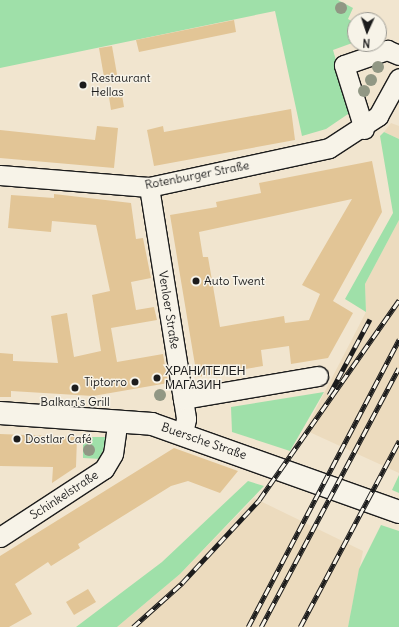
<!DOCTYPE html>
<html>
<head>
<meta charset="utf-8">
<style>
	body { margin:0 }
	#map { position:relative; width:399px; height:627px; overflow:hidden; background:#f1e5cf; font-family:Delius,sans-serif }
	div>[style] { position:absolute }
	.built>* { inset:0; background:#ecdbbe }
	.green>* { inset:0; background:#9fe0a9 }
	.building>* { inset:0; background:#e2c596 }
	.roads { filter:drop-shadow(1px 0 #1c1c1c) drop-shadow(-1px 0 #1c1c1c) drop-shadow(0 1px #1c1c1c) drop-shadow(0 -1px #1c1c1c) }
	.minor>* { height:19px; margin:-9.5px; padding:0 9.5px; transform-origin:9.5px; border-radius:9.5px; background:#f7f3e8 }
	.major>* { height:22px; margin:-11px; padding:0 11px; transform-origin:11px; border-radius:11px; background:#f7f3e8 }
	.rail>* { height:4.5px; margin-top:-2.25px; transform-origin:0; background:repeating-linear-gradient(90deg,#f7f3e8 0 9px,#1c1c1c 0 18px); box-sizing:border-box; border-block:1px solid #1c1c1c }
	.trees>* { width:12px; height:12px; margin:-6px; border-radius:50%; background:#919784 }
	.dots>* { width:11px; height:11px; translate:-50% -50%; box-sizing:border-box; border:2px solid #f7f3e8; border-radius:50% }
	span { translate:-50% -50%; white-space:nowrap; text-align:center; line-height:1.15; -webkit-text-stroke:3px #f7f3e8; paint-order:stroke }
	.poi-label { font-size:12px; color:#1c1c1c }
	.left { translate:0 -50%; text-align:left }
	.right { translate:-100% -50%; text-align:right }
	.street-label { font-size:12px; color:#1c1c1c }
	.north { position:absolute; left:347px; top:12px; width:40px; height:40px; box-sizing:border-box; background:#f7f3e8; border:1px solid #9f9d96; border-radius:50%; rotate:183deg; font-size:11px; font-weight:700; line-height:16px; text-align:center; color:#1c1c1c }
	.north::after { content:''; display:block; margin:auto; width:14px; height:18px; background:#1c1c1c; clip-path:polygon(50% 0,100% 100%,50% 72%,0 100%) }
</style>
</head>
<body>
<div id="map">
	<div class="built">
		<i style="clip-path:polygon(391px 123px,399px 126px,399px 139px,384px 132px)"></i>
		<i style="clip-path:polygon(399px 220px,399px 473px,305px 430px,366px 312px,365px 284px)"></i>
		<i style="clip-path:polygon(254px 498px,363px 551px,348px 627px,117px 627px,180px 574px)"></i>
	</div>
	<div class="green">
		<i style="clip-path:polygon(0 0,338px 0,353px 8px,348px 19px,355px 23px,355px 42px,333px 50px,351px 112px,326px 129px,302px 136px,275px 11px,0 68px)"></i>
		<i style="clip-path:polygon(384px 132px,399px 139px,399px 220px,365px 284px,366px 312px,345px 299px,393px 213px,380px 136px)"></i>
		<i style="clip-path:polygon(324px 392px,290px 451px,232px 432px,231px 407px)"></i>
		<i style="clip-path:polygon(83px 437px,106px 437px,101px 459px,83px 458px)"></i>
		<i style="clip-path:polygon(399px 475px,399px 493px,392px 490px)"></i>
		<i style="clip-path:polygon(248px 481px,264px 486px,180px 574px,117px 627px,76px 627px,162px 562px)"></i>
		<i style="clip-path:polygon(381px 525px,399px 531px,399px 627px,348px 627px,359px 569px)"></i>
	</div>
	<div class="building">
		<i style="clip-path:polygon(234px 20px,236px 32px,139px 52px,136px 40px)"></i>
		<i style="clip-path:polygon(112px 46px,118px 80px,105px 83px,99px 48px)"></i>
		<i style="clip-path:polygon(122px 95px,124px 107px,111px 110px,109px 97px)"></i>
		<i style="clip-path:polygon(291px 109px,295px 140px,154px 166px,147px 130px,163px 126px,164px 132px)"></i>
		<i style="clip-path:polygon(97px 126px,118px 128px,114px 168px,0 158px,0 130px,95px 140px)"></i>
		<i style="clip-path:polygon(evenodd,372px 161px,382px 212px,333px 301px,353px 313px,328px 358px,291px 364px,289px 346px,261px 350px,263px 366px,197px 377px,170px 215px,217px 207px,216px 202px,261px 193px,259px 183px,372px 161px,352px 199px,302px 285px,320px 294px,309px 320px,285px 323px,284px 316px,220px 327px,208px 257px,203px 257px,199px 232px,352px 199px)"></i>
		<i style="clip-path:polygon(54px 194px,131px 203px,136px 239px,143px 238px,151px 278px,131px 282px,136px 310px,154px 307px,157px 320px,111px 328px,117px 362px,163px 354px,168px 383px,93px 396px,11px 391px,11px 397px,0 397px,0 353px,13px 354px,13px 361px,58px 363px,51px 316px,67px 313px,74px 357px,101px 351px,92px 295px,110px 291px,96px 225px,52px 221px,51px 232px,8px 228px,11px 195px,54px 198px)"></i>
		<i style="clip-path:polygon(0 434px,77px 437px,76px 467px,52px 483px,53px 467px,0 466px)"></i>
		<i style="clip-path:polygon(174px 448px,238px 471px,220px 493px,188px 481px,171px 486px,78px 544px,80px 548px,51px 566px,48px 562px,15px 584px,32px 614px,9px 627px,0 627px,0 556px)"></i>
		<i style="clip-path:polygon(88px 589px,96px 602px,74px 615px,66px 602px)"></i>
	</div>
	<div class="roads">
		<div class="minor">
			<i style="left:364px;top:129px;width:67px;rotate:-107.4deg"></i>
			<i style="left:344px;top:65px;width:46px;rotate:-19.2deg"></i>
			<i style="left:387px;top:50px;width:13px;rotate:23deg"></i>
			<i style="left:0;top:175px;width:149px;rotate:4.6deg"></i>
			<i style="left:149px;top:187px;width:184px;rotate:-12.2deg"></i>
			<i style="left:329px;top:148px;width:59px;rotate:-33.1deg"></i>
			<i style="left:378px;top:116px;width:43px;rotate:-61.1deg"></i>
			<i style="left:149px;top:187px;width:215px;rotate:80.9deg"></i>
			<i style="left:183px;top:399px;width:20px;rotate:81deg"></i>
			<i style="left:186px;top:419px;width:14px;rotate:102deg"></i>
			<i style="left:183px;top:399px;width:137px;rotate:-9.7deg"></i>
			<i style="left:0;top:537px;width:124px;rotate:-33.2deg"></i>
			<i style="left:104px;top:469px;width:17px;rotate:-59deg"></i>
			<i style="left:113px;top:454px;width:34px;rotate:-82deg"></i>
		</div>
		<div class="major">
			<i style="left:0;top:413px;width:152px;rotate:4.1deg"></i>
			<i style="left:152px;top:424px;width:262px;rotate:19.6deg"></i>
		</div>
	</div>
	<div class="rail">
		<i style="left:329px;top:395px;width:86px;rotate:-61.7deg"></i>
		<i style="left:133px;top:627px;width:66px;rotate:-41.9deg"></i>
		<i style="left:182px;top:583px;width:113px;rotate:-47.1deg"></i>
		<i style="left:259px;top:500px;width:244px;rotate:-55deg"></i>
		<i style="left:248px;top:627px;width:325px;rotate:-62.3deg"></i>
		<i style="left:261px;top:627px;width:293px;rotate:-62deg"></i>
		<i style="left:300px;top:627px;width:211px;rotate:-62deg"></i>
	</div>
	<div class="trees">
		<i style="left:341px;top:8px"></i>
		<i style="left:378px;top:67px"></i>
		<i style="left:371px;top:80px"></i>
		<i style="left:364px;top:91px"></i>
		<i style="left:160px;top:395px"></i>
		<i style="left:89px;top:450px"></i>
	</div>
	<div class="dots">
		<i style="left:83px;top:85px;background:#1c1c1c"></i>
		<i style="left:196px;top:281px;background:#1c1c1c"></i>
		<i style="left:157px;top:378px;background:#1c1c1c"></i>
		<i style="left:135px;top:382px;background:#1c1c1c"></i>
		<i style="left:75px;top:388px;background:#1c1c1c"></i>
		<i style="left:17px;top:439px;background:#1c1c1c"></i>
	</div>
	<div class="poi-label">
		<span class="left" style="left:91px;top:85px">Restaurant<br>Hellas</span>
		<span class="left" style="left:204px;top:281px">Auto Twent</span>
		<span class="left" style="left:165px;top:378px">ХРАНИТЕЛЕН<br>МАГАЗИН</span>
		<span class="right" style="left:127px;top:382px">Tiptorro</span>
		<span style="left:75px;top:402px">Balkan's Grill</span>
		<span class="left" style="left:25px;top:439px">Dostlar Café</span>
	</div>
	<div class="street-label">
		<span style="left:197px;top:175px;rotate:-11deg">Rotenburger Straße</span>
		<span style="left:169px;top:310px;rotate:81deg">Venloer Straße</span>
		<span style="left:204px;top:441px;rotate:19deg">Buersche Straße</span>
		<span style="left:64px;top:495px;rotate:-33deg">Schinkelstraße</span>
	</div>
	<div class="north">N</div>
</div>
</body>
</html>
